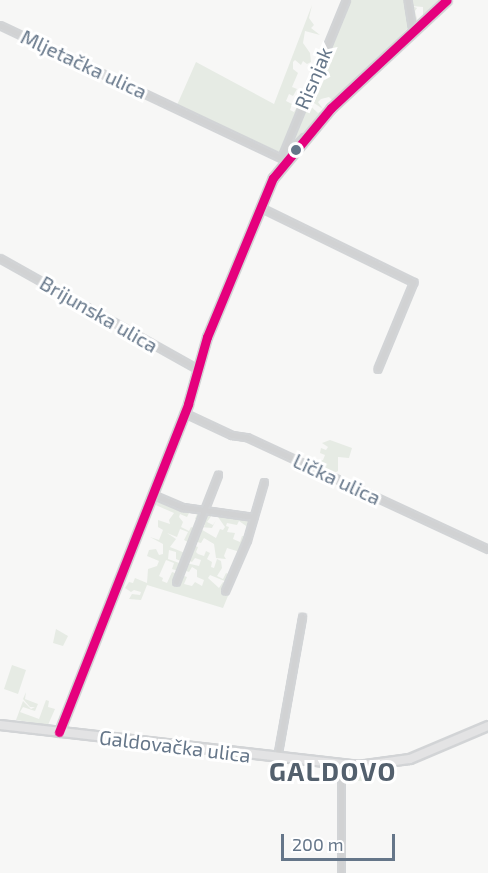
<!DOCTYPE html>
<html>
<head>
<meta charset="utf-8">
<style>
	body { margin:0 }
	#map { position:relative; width:488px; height:873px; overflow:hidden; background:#f7f7f6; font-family:"Exo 2",sans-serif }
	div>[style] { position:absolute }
	.green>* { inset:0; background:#e6ebe4 }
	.roads { filter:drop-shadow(2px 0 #d2d4d6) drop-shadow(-2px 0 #d2d4d6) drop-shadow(0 2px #d2d4d6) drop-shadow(0 -2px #d2d4d6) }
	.street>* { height:4.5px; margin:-2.25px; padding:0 2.25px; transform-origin:2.25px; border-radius:2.25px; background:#d1d2d3 }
	.secondary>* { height:7px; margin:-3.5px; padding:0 3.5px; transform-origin:3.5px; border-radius:3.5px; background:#e3e3e4 }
	.primary>* { height:8px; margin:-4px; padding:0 4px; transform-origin:4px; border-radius:4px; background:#e3e3e4 }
	.bus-1>* { height:9px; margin:-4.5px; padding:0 4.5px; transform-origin:4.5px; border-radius:4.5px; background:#e5007d }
	.dots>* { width:16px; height:16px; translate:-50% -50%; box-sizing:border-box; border:3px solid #fff; border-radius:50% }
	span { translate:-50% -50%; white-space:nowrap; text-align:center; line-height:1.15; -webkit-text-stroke:6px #fff; paint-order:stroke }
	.street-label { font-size:20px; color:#657689 }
	.district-label { font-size:26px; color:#53606d; font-weight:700; letter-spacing:1.5px }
	.scale { position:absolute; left:281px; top:834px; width:114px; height:27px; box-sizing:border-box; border:3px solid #657689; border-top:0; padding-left:8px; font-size:18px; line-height:21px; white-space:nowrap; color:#657689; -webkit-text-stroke:4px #fff; paint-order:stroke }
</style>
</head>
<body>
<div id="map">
	<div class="green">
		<i style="clip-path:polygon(348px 0,406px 0,410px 26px,330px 104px,333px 101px,329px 97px,321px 99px,318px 102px,323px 109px,308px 99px)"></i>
		<i style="clip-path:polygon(408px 0,444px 0,423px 18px,423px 7px,412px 6px,417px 8px,415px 11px,418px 23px,414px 27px)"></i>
		<i style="clip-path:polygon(312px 5px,309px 18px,314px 25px,311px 28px,320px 35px,305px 31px,303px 43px,310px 53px,311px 62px,307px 64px,303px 61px,301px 65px,295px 60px,293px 62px,293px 69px,298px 73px,292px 87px,297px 89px,293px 96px,289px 94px,286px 101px,292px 104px,290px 110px,294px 112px,297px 107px,299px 108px,281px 153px,177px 105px,196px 62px,274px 104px)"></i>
		<i style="clip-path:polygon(305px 101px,318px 113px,323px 110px,285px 156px)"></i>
		<i style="clip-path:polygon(330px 440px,352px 448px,349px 458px,338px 457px,338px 471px,333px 474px,315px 467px,314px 463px,323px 460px,325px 455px,320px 453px,321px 448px,326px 450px,328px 447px,322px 443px)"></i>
		<i style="clip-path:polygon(154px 497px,167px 506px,169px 503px,202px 513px,199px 520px,195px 519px,197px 514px,190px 511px,187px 517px,180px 514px,179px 517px,183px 522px,181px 527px,189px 531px,191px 527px,196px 529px,190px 543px,184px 540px,188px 532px,180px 529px,177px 537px,167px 533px,176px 539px,170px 547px,185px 553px,183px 562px,176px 559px,176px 552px,169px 550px,168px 559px,182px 564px,179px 571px,172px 569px,174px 563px,166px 560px,159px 576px,163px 578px,162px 581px,167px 583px,172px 572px,178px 574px,174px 583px,176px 585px,181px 575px,187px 577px,184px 584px,192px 586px,195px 582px,202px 586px,204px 580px,197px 577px,197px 570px,192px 567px,189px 572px,183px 570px,186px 563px,199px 566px,201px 560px,195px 558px,192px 562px,187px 560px,192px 545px,198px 547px,196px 552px,198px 554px,204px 556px,206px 551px,210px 553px,207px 559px,212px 562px,211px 567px,214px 568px,217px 559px,221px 561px,222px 568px,217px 576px,223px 579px,226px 573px,230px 575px,227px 582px,210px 575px,208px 578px,219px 588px,223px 582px,226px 584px,243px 554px,245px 555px,223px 608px,147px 585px,141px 600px,129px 599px,132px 594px,140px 595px,141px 592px,134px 590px,131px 592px,125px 588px,129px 582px,133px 583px,135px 578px,147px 583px,148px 569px,157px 566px,159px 561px,147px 556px,149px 550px,156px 549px,159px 555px,163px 554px,163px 544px,150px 537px,159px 540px,163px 530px,158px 527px,158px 520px,170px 524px,169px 520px,174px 513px,151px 503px)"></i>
		<i style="clip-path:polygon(206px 512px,251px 518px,249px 528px,239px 521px,237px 525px,227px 523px,226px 526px,229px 527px,227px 532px,235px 533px,233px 539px,240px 542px,242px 536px,246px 537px,240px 552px,227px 548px,224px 556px,226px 559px,216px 558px,214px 544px,204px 538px,201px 543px,194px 541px,199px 528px,216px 538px,220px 529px,223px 530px,225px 527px,218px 517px,212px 515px,207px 522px,213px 525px,216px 520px,212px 528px,200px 527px,205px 526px,202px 522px)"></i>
		<i style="clip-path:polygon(56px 629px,68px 636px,63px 646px,53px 643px)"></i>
		<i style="clip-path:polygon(12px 665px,26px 670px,18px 694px,4px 689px)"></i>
		<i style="clip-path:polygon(26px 692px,25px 699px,38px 704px,35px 711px,23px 707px,20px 712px,39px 719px,46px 700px,49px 701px,48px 707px,55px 709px,48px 725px,16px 720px,23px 701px,31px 709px,35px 707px,30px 707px,23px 699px)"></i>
		<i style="clip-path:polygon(345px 769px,367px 769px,362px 781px,357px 781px,357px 777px,354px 777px,347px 778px,346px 782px,343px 782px)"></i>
	</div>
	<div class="roads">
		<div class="street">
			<i style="left:408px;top:0;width:31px;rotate:81deg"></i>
			<i style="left:0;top:25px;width:316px;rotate:25.3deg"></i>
			<i style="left:282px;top:156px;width:169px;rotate:-67.7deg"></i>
			<i style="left:288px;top:158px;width:9px;rotate:-69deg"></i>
			<i style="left:291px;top:150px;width:18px;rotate:-45deg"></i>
			<i style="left:260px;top:207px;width:171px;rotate:26deg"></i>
			<i style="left:414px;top:282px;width:94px;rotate:112.5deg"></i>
			<i style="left:0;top:258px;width:227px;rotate:29.3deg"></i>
			<i style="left:185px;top:413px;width:52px;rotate:25.1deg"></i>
			<i style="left:232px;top:435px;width:15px;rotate:8deg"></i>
			<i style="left:247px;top:437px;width:266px;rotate:24.9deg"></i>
			<i style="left:152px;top:494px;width:34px;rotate:23deg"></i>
			<i style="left:183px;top:507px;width:71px;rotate:8.1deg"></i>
			<i style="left:176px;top:582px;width:115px;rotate:-68.6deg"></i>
			<i style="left:225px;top:591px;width:56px;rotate:-66.7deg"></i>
			<i style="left:247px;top:540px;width:60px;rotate:-73.7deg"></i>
			<i style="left:277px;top:758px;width:143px;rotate:-79.9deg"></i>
			<i style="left:341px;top:873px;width:108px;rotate:-90deg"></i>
		</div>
		<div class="secondary">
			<i style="left:59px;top:732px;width:352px;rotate:-68.5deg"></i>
			<i style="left:188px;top:404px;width:70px;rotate:-74.2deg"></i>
			<i style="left:207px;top:337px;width:172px;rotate:-67.5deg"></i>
			<i style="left:273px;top:178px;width:91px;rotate:-50.4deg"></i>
			<i style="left:331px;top:108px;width:158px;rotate:-43deg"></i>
		</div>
		<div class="primary">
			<i style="left:0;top:725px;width:360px;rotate:6.5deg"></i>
			<i style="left:358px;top:766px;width:52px;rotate:-7.7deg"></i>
			<i style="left:410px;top:759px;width:85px;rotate:-22.9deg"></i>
		</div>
	</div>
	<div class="bus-1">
		<i style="left:59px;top:732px;width:352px;rotate:-68.5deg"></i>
		<i style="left:188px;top:404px;width:70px;rotate:-74.2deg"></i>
		<i style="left:207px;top:337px;width:172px;rotate:-67.5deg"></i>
		<i style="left:273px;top:178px;width:91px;rotate:-50.4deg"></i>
		<i style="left:331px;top:108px;width:158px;rotate:-43deg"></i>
	</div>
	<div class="dots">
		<i style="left:296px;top:150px;background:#657689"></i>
	</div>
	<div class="street-label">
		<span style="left:84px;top:64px;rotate:25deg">Mljetačka ulica</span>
		<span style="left:313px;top:78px;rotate:-67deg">Risnjak</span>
		<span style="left:99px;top:314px;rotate:30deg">Brijunska ulica</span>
		<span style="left:337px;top:479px;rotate:25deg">Lička ulica</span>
		<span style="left:175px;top:746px;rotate:7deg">Galdovačka ulica</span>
	</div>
	<div class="district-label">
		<span style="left:333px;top:771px">GALDOVO</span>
	</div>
	<div class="scale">200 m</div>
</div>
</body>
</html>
